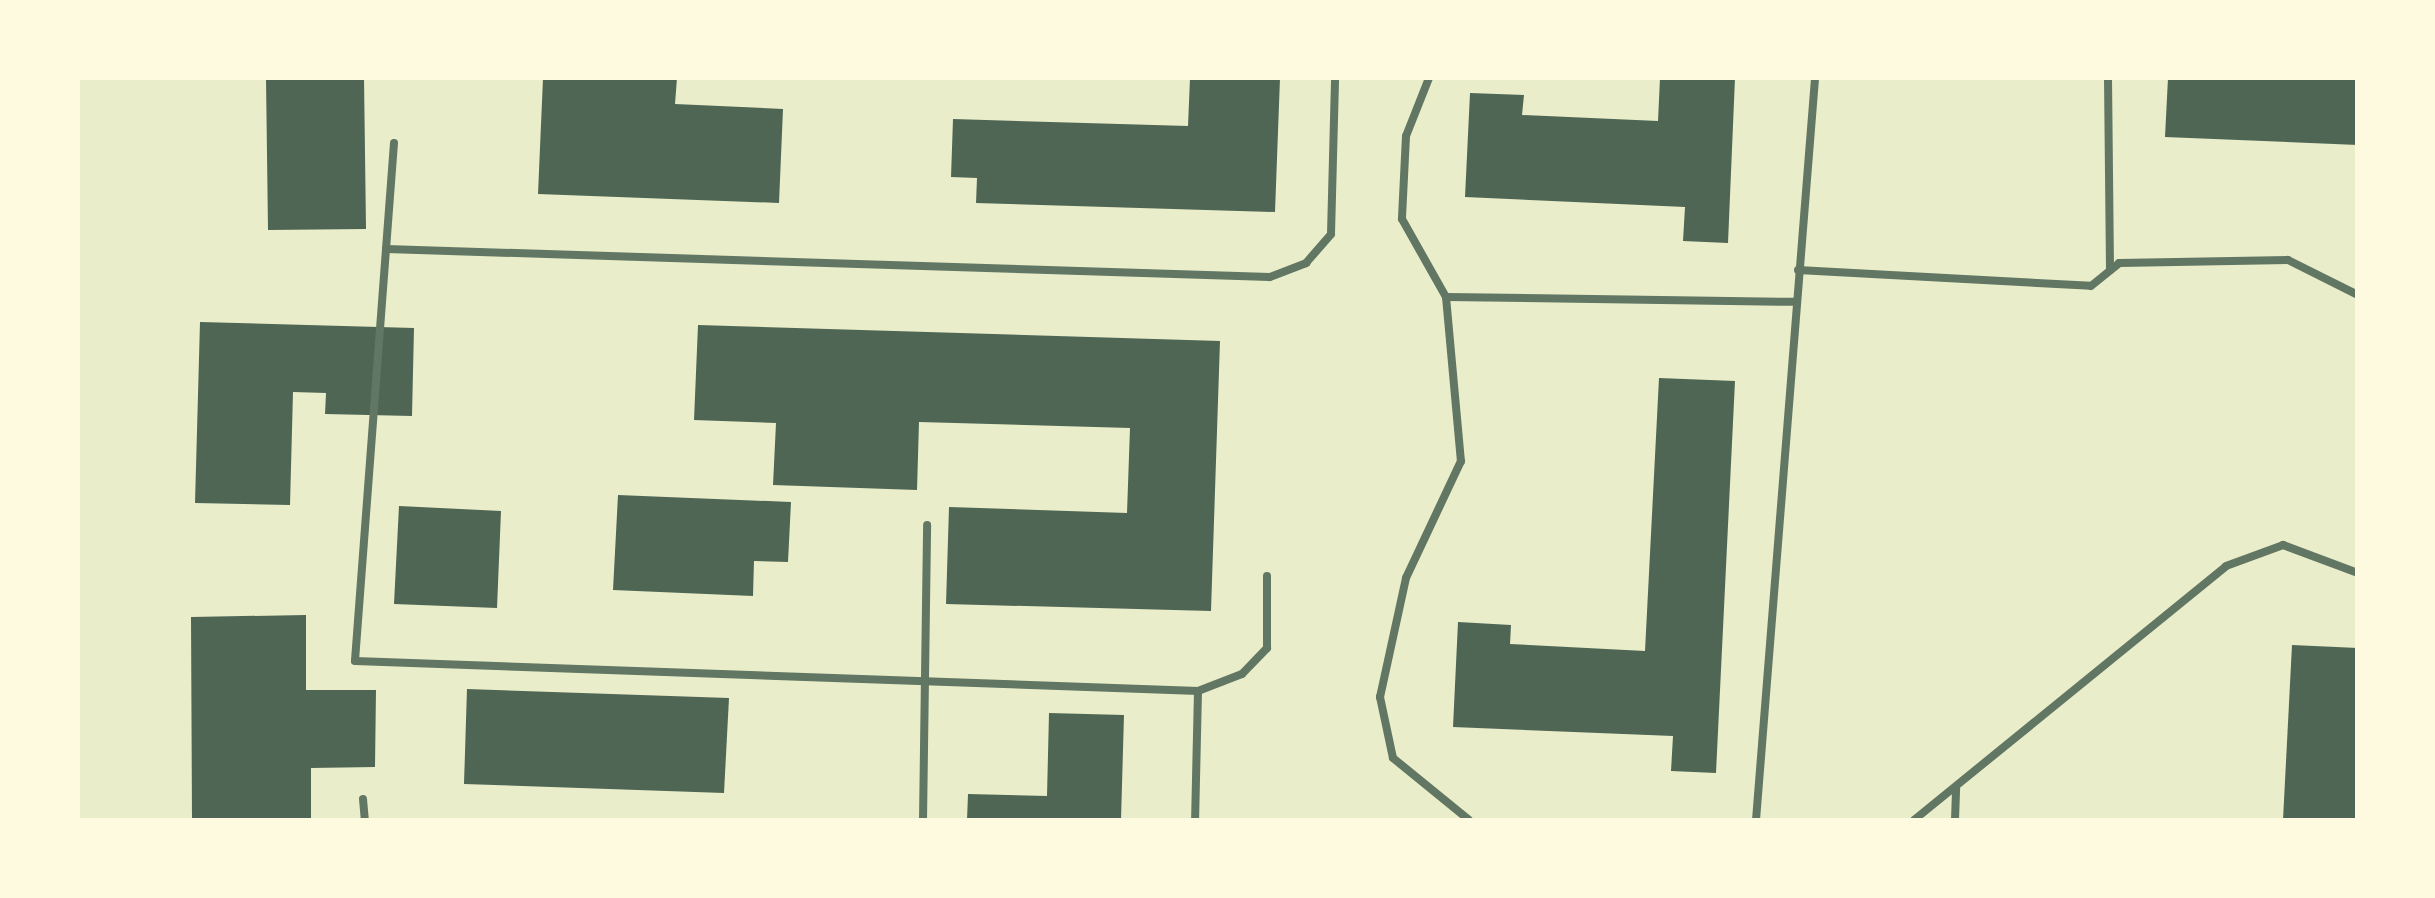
<!DOCTYPE html>
<html>
<head>
<meta charset="utf-8">
<style>
	body { margin:0 }
	#map { position:relative; width:2435px; height:898px; overflow:hidden; background:#e9edc9; font-family:"Golos Text",sans-serif }
	div>[style] { position:absolute }
	.building>* { inset:0; background:#4f6655 }
	.service>* { height:8px; margin:-4px; padding:0 4px; transform-origin:4px; border-radius:4px; background:#617663 }
	span { translate:-50% -50%; white-space:nowrap; text-align:center; line-height:1.15; -webkit-text-stroke:10px #fefae0; paint-order:stroke }
	.frame { position:absolute; inset:0; border:80px solid #fefae0; pointer-events:none }
</style>
</head>
<body>
<div id="map">
	<div class="building">
		<i style="clip-path:polygon(266px 78px,364px 78px,366px 229px,268px 230px)"></i>
		<i style="clip-path:polygon(543px 78px,677px 78px,675px 104px,783px 109px,779px 203px,538px 194px)"></i>
		<i style="clip-path:polygon(1190px 78px,1280px 78px,1275px 212px,976px 203px,977px 178px,951px 177px,953px 119px,1188px 126px)"></i>
		<i style="clip-path:polygon(1660px 78px,1735px 78px,1728px 243px,1683px 241px,1685px 207px,1465px 197px,1470px 93px,1524px 95px,1522px 115px,1658px 121px)"></i>
		<i style="clip-path:polygon(2168px 78px,2358px 78px,2358px 145px,2165px 137px)"></i>
		<i style="clip-path:polygon(200px 322px,414px 328px,412px 416px,325px 414px,326px 393px,293px 392px,290px 505px,195px 503px)"></i>
		<i style="clip-path:polygon(698px 325px,1220px 341px,1211px 611px,946px 604px,949px 507px,1127px 513px,1130px 428px,919px 422px,917px 490px,773px 485px,776px 423px,694px 420px)"></i>
		<i style="clip-path:polygon(1659px 378px,1735px 381px,1716px 773px,1671px 771px,1673px 736px,1453px 727px,1458px 622px,1511px 625px,1510px 644px,1645px 651px)"></i>
		<i style="clip-path:polygon(618px 495px,791px 502px,788px 562px,754px 561px,753px 596px,613px 590px)"></i>
		<i style="clip-path:polygon(399px 506px,501px 511px,497px 608px,394px 604px)"></i>
		<i style="clip-path:polygon(306px 615px,306px 690px,376px 690px,375px 767px,311px 768px,311px 820px,192px 820px,191px 617px)"></i>
		<i style="clip-path:polygon(2292px 645px,2358px 648px,2358px 820px,2283px 820px)"></i>
		<i style="clip-path:polygon(467px 689px,729px 698px,724px 793px,464px 784px)"></i>
		<i style="clip-path:polygon(1049px 713px,1124px 715px,1121px 820px,967px 820px,968px 794px,1047px 796px)"></i>
	</div>
	<div class="service">
		<i style="left:1429px;top:78px;width:62px;rotate:111.6deg"></i>
		<i style="left:1406px;top:136px;width:83px;rotate:92.8deg"></i>
		<i style="left:1402px;top:219px;width:90px;rotate:60.6deg"></i>
		<i style="left:1446px;top:297px;width:165px;rotate:84.8deg"></i>
		<i style="left:1461px;top:461px;width:129px;rotate:115.2deg"></i>
		<i style="left:1406px;top:578px;width:122px;rotate:102.3deg"></i>
		<i style="left:1380px;top:697px;width:62px;rotate:78deg"></i>
		<i style="left:1393px;top:758px;width:98px;rotate:39.2deg"></i>
		<i style="left:2108px;top:78px;width:192px;rotate:89.4deg"></i>
		<i style="left:394px;top:143px;width:519px;rotate:94.31deg"></i>
		<i style="left:355px;top:661px;width:844px;rotate:2.04deg"></i>
		<i style="left:1198px;top:691px;width:129px;rotate:91.3deg"></i>
		<i style="left:386px;top:249px;width:884px;rotate:1.81deg"></i>
		<i style="left:1270px;top:277px;width:39px;rotate:-21deg"></i>
		<i style="left:1306px;top:263px;width:38px;rotate:-49deg"></i>
		<i style="left:1331px;top:234px;width:156px;rotate:-88.5deg"></i>
		<i style="left:1798px;top:270px;width:293px;rotate:3.1deg"></i>
		<i style="left:2091px;top:286px;width:36px;rotate:-39deg"></i>
		<i style="left:2119px;top:263px;width:169px;rotate:-1deg"></i>
		<i style="left:2288px;top:260px;width:78px;rotate:26.6deg"></i>
		<i style="left:1446px;top:297px;width:349px;rotate:0.8deg"></i>
		<i style="left:1198px;top:691px;width:47px;rotate:-21.1deg"></i>
		<i style="left:1242px;top:674px;width:36px;rotate:-46deg"></i>
		<i style="left:1267px;top:648px;width:72px;rotate:-90deg"></i>
		<i style="left:363px;top:799px;width:21px;rotate:85deg"></i>
		<i style="left:923px;top:820px;width:295px;rotate:-89.2deg"></i>
		<i style="left:1756px;top:820px;width:744px;rotate:-85.45deg"></i>
		<i style="left:1914px;top:820px;width:402px;rotate:-39.1deg"></i>
		<i style="left:2226px;top:566px;width:61px;rotate:-20.2deg"></i>
		<i style="left:2283px;top:545px;width:80px;rotate:20.5deg"></i>
		<i style="left:1955px;top:820px;width:32px;rotate:-88deg"></i>
	</div>
	<div class="frame"></div>
</div>
</body>
</html>
